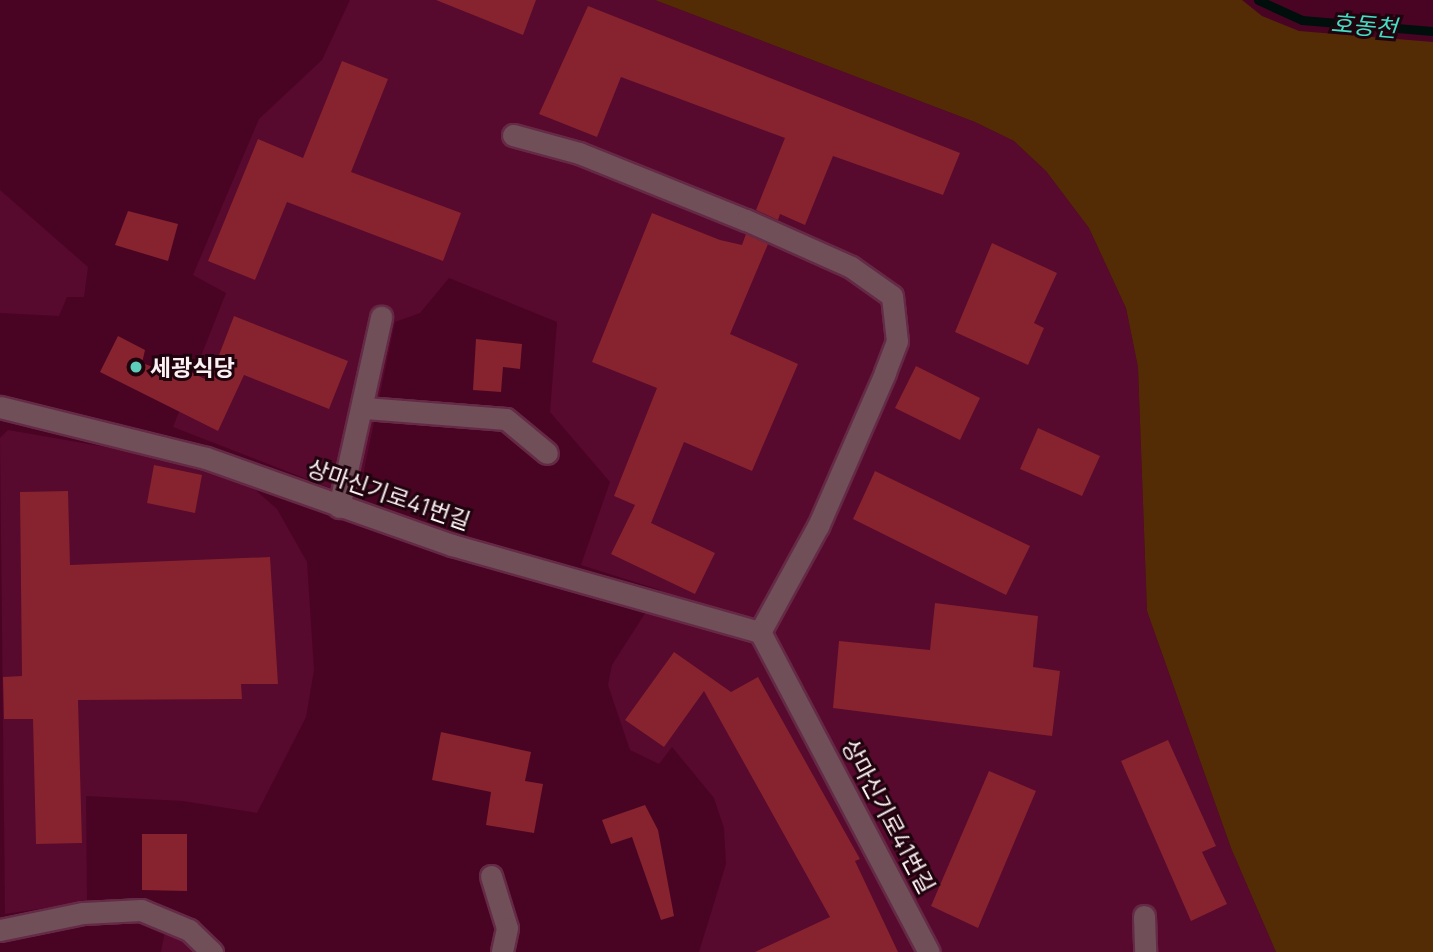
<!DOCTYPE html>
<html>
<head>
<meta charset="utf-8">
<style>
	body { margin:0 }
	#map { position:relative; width:1433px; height:952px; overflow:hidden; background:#490424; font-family:Manrope,"Noto Sans KR",sans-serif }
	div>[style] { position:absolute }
	.built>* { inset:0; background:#58092e }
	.green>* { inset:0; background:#532c06 }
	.stream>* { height:9px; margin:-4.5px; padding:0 4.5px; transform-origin:4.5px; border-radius:4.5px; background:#000f0b }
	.building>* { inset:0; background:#86232e }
	.roads { filter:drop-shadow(2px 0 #652a45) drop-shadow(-2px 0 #652a45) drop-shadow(0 2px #652a45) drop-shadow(0 -2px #652a45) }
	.minor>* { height:21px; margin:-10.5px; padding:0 10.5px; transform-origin:10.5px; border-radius:10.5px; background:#704f59 }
	.dots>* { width:19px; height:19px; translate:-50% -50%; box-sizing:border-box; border:4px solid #1f040e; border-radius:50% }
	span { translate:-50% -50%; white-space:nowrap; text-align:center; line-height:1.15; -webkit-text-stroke:6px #1f040e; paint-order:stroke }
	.poi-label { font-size:23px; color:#fbf1f4; font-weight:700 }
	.left { translate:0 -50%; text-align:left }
	.street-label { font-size:23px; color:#fbf1f4 }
	.water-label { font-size:24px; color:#45ddc3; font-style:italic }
</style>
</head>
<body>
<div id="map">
	<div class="built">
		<i style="clip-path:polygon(350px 0,655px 0,975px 122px,1014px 141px,1046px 171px,1089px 228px,1126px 308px,1138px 367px,1147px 611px,1231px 848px,1276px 952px,699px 952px,726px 864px,724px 828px,714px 798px,672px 747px,659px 764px,630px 750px,608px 685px,612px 665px,660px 590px,581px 565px,610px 482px,550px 412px,557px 322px,449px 278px,420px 313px,395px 322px,358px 499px,173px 427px,226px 293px,193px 275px,259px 119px,322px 60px)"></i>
		<i style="clip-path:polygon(0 190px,88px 267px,84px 297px,67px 297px,59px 316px,0 313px)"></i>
		<i style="clip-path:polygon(8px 430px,146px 454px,251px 486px,277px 509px,307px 562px,314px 670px,306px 717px,257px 813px,183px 801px,86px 796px,87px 902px,5px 914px,0 438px)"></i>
		<i style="clip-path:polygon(165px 931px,183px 935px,203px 952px,161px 952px)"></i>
	</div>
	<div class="green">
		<i style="clip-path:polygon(655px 0,1242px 0,1262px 16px,1299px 31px,1433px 42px,1433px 952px,1276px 952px,1231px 848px,1147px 611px,1138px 367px,1126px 308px,1089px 228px,1046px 171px,1014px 141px,975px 122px)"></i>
	</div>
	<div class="stream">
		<i style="left:1258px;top:0;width:48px;rotate:24.4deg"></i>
		<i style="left:1302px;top:20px;width:131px;rotate:4.8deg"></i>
	</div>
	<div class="building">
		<i style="clip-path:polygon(436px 0,536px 0,523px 35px)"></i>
		<i style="clip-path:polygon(588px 6px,960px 153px,943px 195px,833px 156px,805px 225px,780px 214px,778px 220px,756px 210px,785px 138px,621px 77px,597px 137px,539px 114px)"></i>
		<i style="clip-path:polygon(342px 61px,388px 79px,351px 172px,461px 213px,443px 261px,287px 202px,255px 280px,208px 261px,258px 139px,303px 158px)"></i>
		<i style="clip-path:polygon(128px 211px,178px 224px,168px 261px,115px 245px)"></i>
		<i style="clip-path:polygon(652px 213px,720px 240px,742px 245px,746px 234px,768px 244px,730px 334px,798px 364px,752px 471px,684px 442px,651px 523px,715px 553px,695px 594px,611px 554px,635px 505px,614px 496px,657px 388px,592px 362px)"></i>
		<i style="clip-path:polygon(992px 243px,1057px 273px,1034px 323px,1044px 328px,1028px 365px,955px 332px)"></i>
		<i style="clip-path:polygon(234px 316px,348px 361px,329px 409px,244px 375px,218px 431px,100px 372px,118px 336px,145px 350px,142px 363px,164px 371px,168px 361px,209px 381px)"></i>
		<i style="clip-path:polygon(476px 339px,522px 344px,520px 369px,503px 367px,501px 392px,473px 390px)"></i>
		<i style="clip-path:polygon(916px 366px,980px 398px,960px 440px,895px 408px)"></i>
		<i style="clip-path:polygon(1038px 428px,1100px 456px,1082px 496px,1020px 469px)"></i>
		<i style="clip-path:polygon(154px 465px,202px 475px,195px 513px,147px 503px)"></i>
		<i style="clip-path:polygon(875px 471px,1030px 546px,1006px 595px,853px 519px)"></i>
		<i style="clip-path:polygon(68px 491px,70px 565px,270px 557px,278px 684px,241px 684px,242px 699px,78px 700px,82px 843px,36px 844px,33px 719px,4px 719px,3px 677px,22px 676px,20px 492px)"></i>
		<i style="clip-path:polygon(935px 603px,1038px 616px,1033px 667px,1060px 671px,1052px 736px,833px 708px,839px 641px,930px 650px)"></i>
		<i style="clip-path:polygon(674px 652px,731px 692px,758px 677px,860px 859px,855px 861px,898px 952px,755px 952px,830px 917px,704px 691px,664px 747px,625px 720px)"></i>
		<i style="clip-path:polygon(441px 732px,531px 752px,525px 781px,543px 784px,534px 833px,486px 825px,491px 792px,432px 780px)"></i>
		<i style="clip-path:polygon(1168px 740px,1216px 846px,1202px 852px,1227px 904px,1191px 921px,1121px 761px)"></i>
		<i style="clip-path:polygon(989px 771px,1036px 791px,978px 928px,931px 906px)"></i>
		<i style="clip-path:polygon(645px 805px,658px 830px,674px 916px,661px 920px,632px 837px,611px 844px,602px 820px)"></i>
		<i style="clip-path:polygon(142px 834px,187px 834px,187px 891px,142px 890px)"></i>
	</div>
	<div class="roads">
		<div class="minor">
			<i style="left:513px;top:135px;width:68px;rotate:15.3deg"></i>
			<i style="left:579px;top:153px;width:180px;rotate:21.9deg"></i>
			<i style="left:746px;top:220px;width:115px;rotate:24.1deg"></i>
			<i style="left:851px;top:267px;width:50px;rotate:35.3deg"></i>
			<i style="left:892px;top:296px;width:45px;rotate:83.7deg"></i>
			<i style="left:897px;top:341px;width:34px;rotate:111deg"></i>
			<i style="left:885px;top:373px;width:167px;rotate:113.6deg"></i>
			<i style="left:818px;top:526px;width:121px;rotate:118.7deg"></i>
			<i style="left:0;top:407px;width:212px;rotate:13.9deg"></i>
			<i style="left:206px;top:458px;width:261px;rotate:19.5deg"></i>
			<i style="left:452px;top:545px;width:320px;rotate:15.8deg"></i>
			<i style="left:760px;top:632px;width:362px;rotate:62.2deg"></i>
			<i style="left:365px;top:408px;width:141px;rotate:4.5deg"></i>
			<i style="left:506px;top:419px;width:53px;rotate:39.7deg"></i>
			<i style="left:339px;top:507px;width:195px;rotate:-77.5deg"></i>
			<i style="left:491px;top:876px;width:54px;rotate:72.9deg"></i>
			<i style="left:507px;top:928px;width:25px;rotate:102deg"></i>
			<i style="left:1144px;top:916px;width:36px;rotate:88deg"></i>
			<i style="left:0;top:930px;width:85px;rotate:-11.6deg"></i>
			<i style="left:83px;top:913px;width:58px;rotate:-3deg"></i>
			<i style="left:141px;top:910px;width:52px;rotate:22.6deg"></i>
			<i style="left:189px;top:930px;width:32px;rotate:44deg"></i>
		</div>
	</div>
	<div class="dots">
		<i style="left:136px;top:367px;background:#5dceb9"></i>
	</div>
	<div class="poi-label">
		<span class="left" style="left:150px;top:367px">세광식당</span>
	</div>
	<div class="street-label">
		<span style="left:389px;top:494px;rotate:19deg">상마신기로41번길</span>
		<span style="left:889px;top:816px;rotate:62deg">상마신기로41번길</span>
	</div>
	<div class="water-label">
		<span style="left:1364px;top:25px;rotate:5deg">호동천</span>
	</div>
</div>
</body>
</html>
